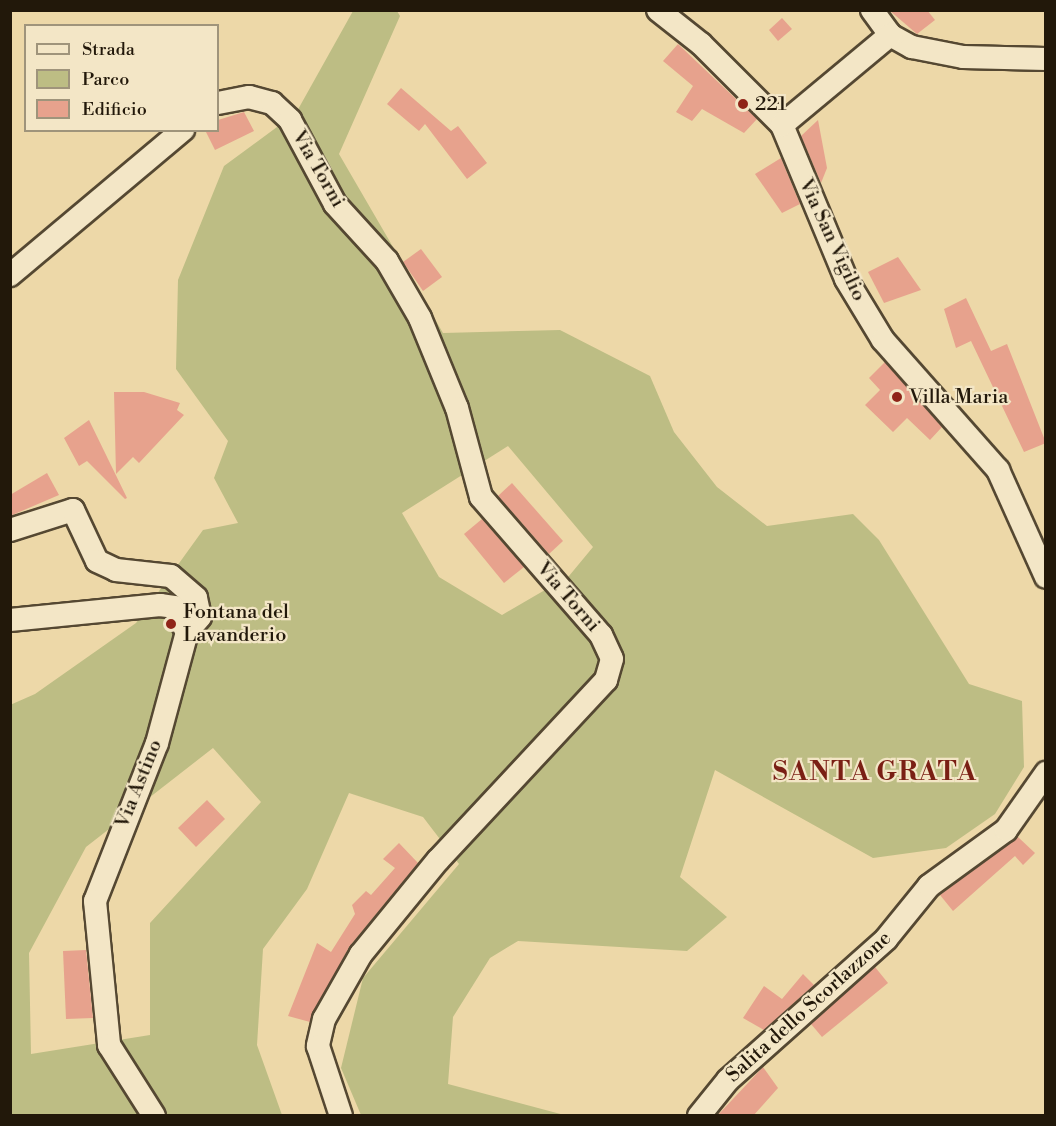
<!DOCTYPE html>
<html>
<head>
<meta charset="utf-8">
<style>
	body { margin:0 }
	#map { position:relative; width:1056px; height:1126px; overflow:hidden; background:#edd8a8; font-family:"Libre Bodoni",serif }
	div>[style] { position:absolute }
	.green>* { inset:0; background:#bdbd84 }
	.building>* { inset:0; background:#e7a28d }
	.roads { filter:drop-shadow(2px 0 #554832) drop-shadow(-2px 0 #554832) drop-shadow(0 2px #554832) drop-shadow(0 -2px #554832) }
	.minor>* { height:22px; margin:-11px; padding:0 11px; transform-origin:11px; border-radius:11px; background:#f3e6c6 }
	.dots>* { width:16px; height:16px; translate:-50% -50%; box-sizing:border-box; border:3px solid #f3e6c6; border-radius:50% }
	span { translate:-50% -50%; white-space:nowrap; text-align:center; line-height:1.15; -webkit-text-stroke:4.5px #f3e6c6; paint-order:stroke }
	.poi-label { font-size:20px; color:#22180a }
	.left { translate:0 -50%; text-align:left }
	.street-label { font-size:20px; color:#22180a }
	.district-label { font-size:26px; color:#7a1f14; font-weight:700; letter-spacing:1.5px }
	.frame { position:absolute; inset:0; border:12px solid #22180a; pointer-events:none }
	.legend { position:absolute; left:24px; top:24px; width:195px; height:108px; box-sizing:border-box; background:#f3e6c6; border:2px solid #9f947b; margin:0; padding:8px 10px; list-style:none; font-size:18px; color:#22180a }
	.legend li { display:flex; align-items:center; gap:12px; height:30px }
	.legend b { width:30px; border:2px solid #9f947b }
</style>
</head>
<body>
<div id="map">
	<div class="green">
		<i style="clip-path:polygon(evenodd,353px 11px,397px 11px,400px 16px,339px 154px,443px 333px,560px 330px,650px 376px,674px 432px,717px 487px,767px 526px,853px 514px,879px 540px,969px 684px,1022px 701px,1024px 767px,995px 814px,946px 848px,873px 858px,715px 770px,680px 877px,727px 917px,687px 951px,518px 941px,490px 958px,453px 1017px,448px 1084px,568px 1116px,361px 1115px,341px 1068px,363px 978px,459px 864px,423px 817px,349px 793px,307px 889px,263px 949px,257px 1045px,282px 1115px,11px 1115px,10px 705px,35px 694px,136px 623px,203px 530px,238px 523px,214px 478px,228px 441px,176px 369px,178px 280px,224px 166px,296px 113px,353px 11px,508px 446px,593px 547px,569px 576px,502px 615px,439px 577px,402px 513px,508px 446px,353px 11px,213px 748px,261px 802px,150px 923px,150px 1035px,31px 1054px,29px 953px,86px 847px,213px 748px)"></i>
	</div>
	<div class="building">
		<i style="clip-path:polygon(889px 10px,927px 10px,935px 20px,917px 34px)"></i>
		<i style="clip-path:polygon(782px 18px,792px 29px,778px 41px,769px 30px)"></i>
		<i style="clip-path:polygon(678px 44px,757px 119px,744px 133px,702px 109px,692px 121px,676px 112px,693px 86px,663px 61px)"></i>
		<i style="clip-path:polygon(401px 88px,451px 131px,458px 126px,487px 163px,467px 179px,425px 124px,419px 131px,387px 104px)"></i>
		<i style="clip-path:polygon(244px 112px,254px 131px,215px 150px,205px 130px,218px 130px,218px 120px)"></i>
		<i style="clip-path:polygon(818px 120px,827px 168px,821px 183px,801px 136px)"></i>
		<i style="clip-path:polygon(781px 158px,800px 204px,782px 213px,755px 174px)"></i>
		<i style="clip-path:polygon(421px 249px,442px 277px,423px 291px,403px 262px)"></i>
		<i style="clip-path:polygon(898px 257px,921px 290px,884px 303px,868px 272px)"></i>
		<i style="clip-path:polygon(966px 298px,991px 351px,1007px 344px,1046px 443px,1024px 452px,971px 341px,956px 348px,944px 309px)"></i>
		<i style="clip-path:polygon(885px 362px,942px 427px,930px 440px,907px 418px,893px 432px,865px 405px,880px 390px,869px 378px)"></i>
		<i style="clip-path:polygon(114px 392px,144px 392px,180px 403px,177px 410px,184px 415px,139px 463px,133px 457px,116px 474px)"></i>
		<i style="clip-path:polygon(89px 420px,127px 498px,125px 499px,87px 461px,79px 466px,64px 438px)"></i>
		<i style="clip-path:polygon(47px 473px,59px 495px,10px 516px,10px 495px)"></i>
		<i style="clip-path:polygon(512px 483px,563px 541px,549px 554px,498px 496px)"></i>
		<i style="clip-path:polygon(482px 519px,524px 567px,504px 583px,464px 534px)"></i>
		<i style="clip-path:polygon(207px 800px,225px 819px,196px 847px,178px 828px)"></i>
		<i style="clip-path:polygon(1018px 837px,1035px 853px,1023px 865px,1015px 856px,953px 911px,940px 895px)"></i>
		<i style="clip-path:polygon(399px 843px,418px 863px,349px 947px,310px 1022px,288px 1016px,317px 943px,331px 952px,355px 914px,352px 905px,366px 891px,371px 895px,395px 868px,383px 859px)"></i>
		<i style="clip-path:polygon(86px 950px,93px 1018px,66px 1019px,63px 951px)"></i>
		<i style="clip-path:polygon(875px 967px,888px 983px,822px 1037px,811px 1024px)"></i>
		<i style="clip-path:polygon(803px 974px,814px 985px,764px 1030px,743px 1018px,764px 986px,782px 999px)"></i>
		<i style="clip-path:polygon(763px 1067px,778px 1088px,753px 1116px,717px 1116px)"></i>
	</div>
	<div class="roads">
		<div class="minor">
			<i style="left:658px;top:10px;width:55px;rotate:38.3deg"></i>
			<i style="left:701px;top:44px;width:115px;rotate:45deg"></i>
			<i style="left:782px;top:125px;width:167px;rotate:67.4deg"></i>
			<i style="left:846px;top:279px;width:71px;rotate:58.8deg"></i>
			<i style="left:883px;top:340px;width:174px;rotate:48.5deg"></i>
			<i style="left:998px;top:470px;width:117px;rotate:65.8deg"></i>
			<i style="left:872px;top:10px;width:31px;rotate:54deg"></i>
			<i style="left:890px;top:35px;width:25px;rotate:29deg"></i>
			<i style="left:912px;top:47px;width:52px;rotate:11.1deg"></i>
			<i style="left:963px;top:57px;width:83px;rotate:1.4deg"></i>
			<i style="left:218px;top:103px;width:32px;rotate:-11deg"></i>
			<i style="left:249px;top:97px;width:24px;rotate:15deg"></i>
			<i style="left:272px;top:103px;width:25px;rotate:43deg"></i>
			<i style="left:290px;top:120px;width:95px;rotate:61.8deg"></i>
			<i style="left:335px;top:204px;width:77px;rotate:47.6deg"></i>
			<i style="left:387px;top:261px;width:66px;rotate:59.9deg"></i>
			<i style="left:420px;top:318px;width:97px;rotate:67.7deg"></i>
			<i style="left:457px;top:408px;width:92px;rotate:74.9deg"></i>
			<i style="left:481px;top:497px;width:183px;rotate:49deg"></i>
			<i style="left:601px;top:635px;width:26px;rotate:65deg"></i>
			<i style="left:612px;top:659px;width:22px;rotate:106deg"></i>
			<i style="left:606px;top:680px;width:246px;rotate:133deg"></i>
			<i style="left:438px;top:860px;width:122px;rotate:129.3deg"></i>
			<i style="left:361px;top:954px;width:75px;rotate:119.6deg"></i>
			<i style="left:324px;top:1019px;width:28px;rotate:103deg"></i>
			<i style="left:318px;top:1046px;width:74px;rotate:71.8deg"></i>
			<i style="left:782px;top:125px;width:141px;rotate:-39.8deg"></i>
			<i style="left:10px;top:275px;width:226px;rotate:-40deg"></i>
			<i style="left:10px;top:530px;width:66px;rotate:-17.6deg"></i>
			<i style="left:73px;top:510px;width:56px;rotate:64.8deg"></i>
			<i style="left:97px;top:561px;width:21px;rotate:25deg"></i>
			<i style="left:116px;top:570px;width:55px;rotate:6.2deg"></i>
			<i style="left:171px;top:576px;width:33px;rotate:41deg"></i>
			<i style="left:196px;top:598px;width:19px;rotate:78deg"></i>
			<i style="left:200px;top:617px;width:20px;rotate:131deg"></i>
			<i style="left:10px;top:620px;width:151px;rotate:-5.7deg"></i>
			<i style="left:160px;top:605px;width:14px;rotate:8deg"></i>
			<i style="left:174px;top:607px;width:28px;rotate:63deg"></i>
			<i style="left:187px;top:632px;width:115px;rotate:105.1deg"></i>
			<i style="left:157px;top:743px;width:170px;rotate:111.4deg"></i>
			<i style="left:95px;top:901px;width:145px;rotate:84.4deg"></i>
			<i style="left:109px;top:1045px;width:84px;rotate:57.6deg"></i>
			<i style="left:699px;top:1116px;width:46px;rotate:-51.1deg"></i>
			<i style="left:728px;top:1080px;width:212px;rotate:-41.7deg"></i>
			<i style="left:886px;top:939px;width:68px;rotate:-50.9deg"></i>
			<i style="left:929px;top:886px;width:95px;rotate:-36deg"></i>
			<i style="left:1006px;top:830px;width:70px;rotate:-54.9deg"></i>
		</div>
	</div>
	<div class="dots">
		<i style="left:743px;top:104px;background:#8f2418"></i>
		<i style="left:897px;top:397px;background:#8f2418"></i>
		<i style="left:171px;top:624px;background:#8f2418"></i>
	</div>
	<div class="poi-label">
		<span class="left" style="left:755px;top:104px">221</span>
		<span class="left" style="left:909px;top:397px">Villa Maria</span>
		<span class="left" style="left:183px;top:624px">Fontana del<br>Lavanderio</span>
	</div>
	<div class="street-label">
		<span style="left:318px;top:169px;rotate:60deg">Via Torni</span>
		<span style="left:832px;top:240px;rotate:65deg">Via San Vigilio</span>
		<span style="left:568px;top:597px;rotate:49deg">Via Torni</span>
		<span style="left:139px;top:784px;rotate:-68deg">Via Astino</span>
		<span style="left:809px;top:1007px;rotate:-42deg">Salita dello Scorlazzone</span>
	</div>
	<div class="district-label">
		<span style="left:875px;top:773px">SANTA GRATA</span>
	</div>
	<div class="frame"></div>
	<ul class="legend">
	<li><b style="height:8px;background:#f3e6c6"></b>Strada</li>
	<li><b style="height:16px;background:#bdbd84"></b>Parco</li>
	<li><b style="height:16px;background:#e7a28d"></b>Edificio</li>
	</ul>
</div>
</body>
</html>
